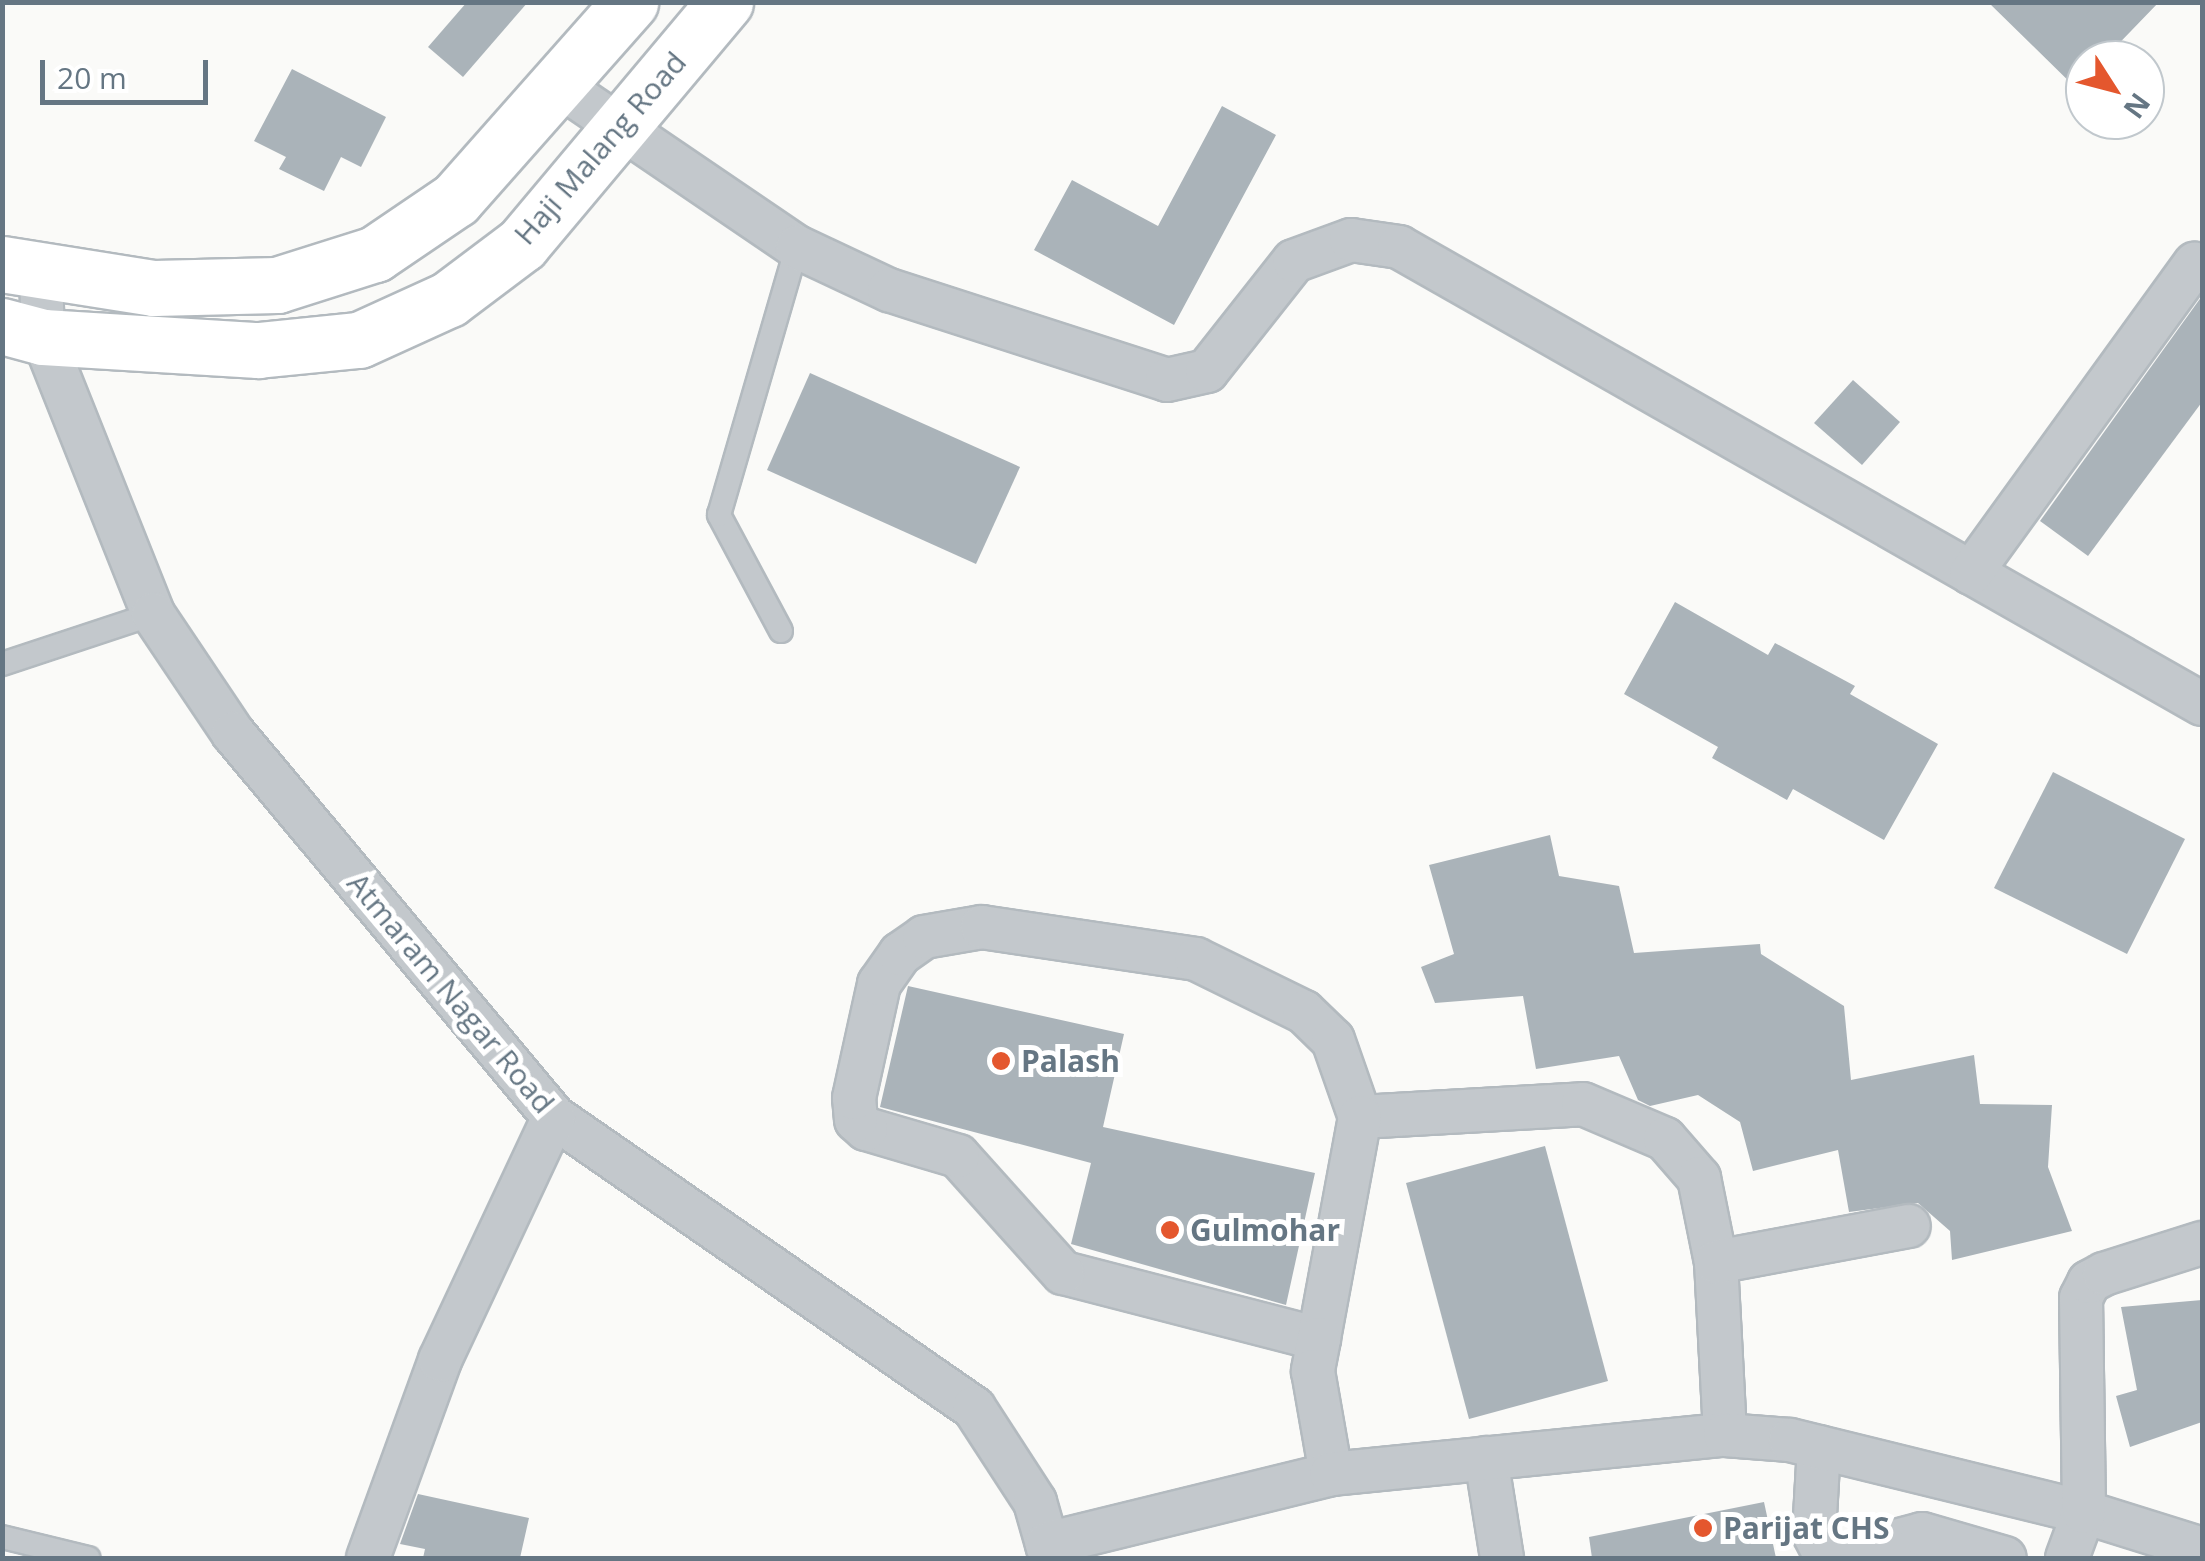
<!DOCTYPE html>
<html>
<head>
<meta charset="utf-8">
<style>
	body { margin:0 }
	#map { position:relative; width:2205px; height:1561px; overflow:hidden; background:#fafaf8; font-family:"Open Sans",sans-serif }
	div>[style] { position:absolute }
	.building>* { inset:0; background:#aab3b9 }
	.roads { filter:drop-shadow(2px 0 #b3babf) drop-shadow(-2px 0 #b3babf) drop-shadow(0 2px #b3babf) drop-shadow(0 -2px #b3babf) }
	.service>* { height:22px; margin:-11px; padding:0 11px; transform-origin:11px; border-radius:11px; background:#c3c8cc }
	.minor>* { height:42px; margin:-21px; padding:0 21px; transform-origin:21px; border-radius:21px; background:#c3c8cc }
	.secondary>* { height:55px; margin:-27.5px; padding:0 27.5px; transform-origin:27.5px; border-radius:27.5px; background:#fff }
	.dots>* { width:28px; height:28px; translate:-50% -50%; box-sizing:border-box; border:5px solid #fff; border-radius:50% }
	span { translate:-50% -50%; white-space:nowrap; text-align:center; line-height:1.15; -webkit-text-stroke:10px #fff; paint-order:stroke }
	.street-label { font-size:30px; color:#657683 }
	.poi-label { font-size:30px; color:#657683; font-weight:700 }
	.left { translate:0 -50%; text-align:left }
	.frame { position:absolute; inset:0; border:5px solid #657683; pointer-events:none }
	.north { position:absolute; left:2065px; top:40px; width:100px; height:100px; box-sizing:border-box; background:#fff; border:2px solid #c1c8cd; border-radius:50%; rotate:126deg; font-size:28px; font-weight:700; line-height:40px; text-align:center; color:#657683 }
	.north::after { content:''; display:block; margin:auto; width:35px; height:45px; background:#e4572e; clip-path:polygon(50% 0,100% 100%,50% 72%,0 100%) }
	.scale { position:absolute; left:40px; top:60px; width:168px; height:45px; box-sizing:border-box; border:5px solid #657683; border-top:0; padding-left:12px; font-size:30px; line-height:35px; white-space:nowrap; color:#657683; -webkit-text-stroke:8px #fff; paint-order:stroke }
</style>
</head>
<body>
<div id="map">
	<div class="building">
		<i style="clip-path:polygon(467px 2px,528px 2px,463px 77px,428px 47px)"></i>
		<i style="clip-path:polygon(1988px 2px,2159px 2px,2103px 60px,2085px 60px,2085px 97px)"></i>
		<i style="clip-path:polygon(292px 69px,386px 117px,361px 167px,341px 157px,324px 191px,279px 169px,286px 157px,254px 141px)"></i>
		<i style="clip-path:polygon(1222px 106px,1276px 135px,1174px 325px,1034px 250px,1072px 180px,1158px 226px)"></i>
		<i style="clip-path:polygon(2202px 296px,2202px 402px,2088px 556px,2040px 521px)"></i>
		<i style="clip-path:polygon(810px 373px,1020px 467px,976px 564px,767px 470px)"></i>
		<i style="clip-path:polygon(1853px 380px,1900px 422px,1862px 465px,1814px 423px)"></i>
		<i style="clip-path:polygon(1675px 602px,1768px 655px,1775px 643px,1855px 686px,1850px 694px,1938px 744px,1884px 840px,1793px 789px,1787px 800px,1712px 758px,1718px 747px,1624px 694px)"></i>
		<i style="clip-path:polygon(2053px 772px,2185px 839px,2127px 954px,1994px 888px)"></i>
		<i style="clip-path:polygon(1550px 835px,1559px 876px,1619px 886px,1634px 953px,1760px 944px,1761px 954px,1844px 1006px,1851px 1080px,1974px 1055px,1980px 1104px,2052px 1105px,2048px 1167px,2072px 1231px,1952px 1260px,1950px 1231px,1918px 1203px,1849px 1212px,1838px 1150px,1753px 1171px,1740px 1122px,1698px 1095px,1650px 1106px,1638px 1100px,1619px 1056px,1536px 1069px,1523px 996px,1435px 1003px,1421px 967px,1454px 954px,1429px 865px)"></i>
		<i style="clip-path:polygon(908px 986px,1124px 1034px,1103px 1127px,1315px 1173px,1286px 1305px,1071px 1244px,1091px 1163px,880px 1107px)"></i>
		<i style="clip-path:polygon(1545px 1146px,1608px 1381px,1469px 1419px,1406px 1183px)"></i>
		<i style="clip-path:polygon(2202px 1300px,2202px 1422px,2130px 1447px,2116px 1396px,2137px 1390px,2121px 1307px)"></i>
		<i style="clip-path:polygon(418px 1494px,529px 1518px,520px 1558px,423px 1558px,425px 1549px,400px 1544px)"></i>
		<i style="clip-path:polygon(1764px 1502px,1776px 1558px,1592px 1558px,1589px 1537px)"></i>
	</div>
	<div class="roads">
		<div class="service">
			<i style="left:781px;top:631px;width:132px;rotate:-118.1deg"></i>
			<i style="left:719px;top:515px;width:279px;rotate:-73.8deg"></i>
			<i style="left:2px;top:664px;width:159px;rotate:-18.3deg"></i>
			<i style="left:2px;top:1537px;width:89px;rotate:13.7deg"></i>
		</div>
		<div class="minor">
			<i style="left:557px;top:84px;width:290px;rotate:34.2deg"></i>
			<i style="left:797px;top:247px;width:102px;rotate:25.1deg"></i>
			<i style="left:889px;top:290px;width:292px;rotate:17.9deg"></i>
			<i style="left:1167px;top:380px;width:41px;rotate:-12.7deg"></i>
			<i style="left:1207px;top:371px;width:140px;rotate:-51.7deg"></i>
			<i style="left:1294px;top:261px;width:61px;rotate:-20.2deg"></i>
			<i style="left:1351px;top:240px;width:49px;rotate:8.3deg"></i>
			<i style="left:1399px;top:247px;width:924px;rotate:29.64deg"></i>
			<i style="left:41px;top:274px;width:63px;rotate:88.2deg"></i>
			<i style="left:43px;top:337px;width:298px;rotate:68.3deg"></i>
			<i style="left:153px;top:614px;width:143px;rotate:56.1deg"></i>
			<i style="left:233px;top:733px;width:500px;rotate:50.11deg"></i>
			<i style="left:554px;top:1117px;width:511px;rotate:34.72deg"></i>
			<i style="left:974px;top:1408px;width:112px;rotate:57deg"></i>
			<i style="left:1035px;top:1502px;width:58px;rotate:74.1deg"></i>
			<i style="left:1971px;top:573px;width:382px;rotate:-54.1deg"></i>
			<i style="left:1360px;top:1117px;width:223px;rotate:-3.3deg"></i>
			<i style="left:1583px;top:1104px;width:89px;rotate:23.1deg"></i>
			<i style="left:1665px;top:1139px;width:52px;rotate:48.9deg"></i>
			<i style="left:1699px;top:1178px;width:86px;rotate:78.6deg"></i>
			<i style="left:1716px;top:1262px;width:173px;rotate:87deg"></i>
			<i style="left:1716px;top:1262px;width:196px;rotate:-10.6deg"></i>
			<i style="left:1319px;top:1339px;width:264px;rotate:-165.5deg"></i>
			<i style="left:1063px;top:1273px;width:157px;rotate:-131.9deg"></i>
			<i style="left:958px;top:1156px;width:96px;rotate:-163.6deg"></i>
			<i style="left:866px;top:1129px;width:13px;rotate:-138deg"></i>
			<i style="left:856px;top:1120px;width:22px;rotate:-95deg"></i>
			<i style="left:854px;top:1098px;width:117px;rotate:-77.6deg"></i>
			<i style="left:879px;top:984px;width:37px;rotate:-55deg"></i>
			<i style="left:900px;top:954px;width:29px;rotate:-35deg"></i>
			<i style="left:924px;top:937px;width:59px;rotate:-9.8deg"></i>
			<i style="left:982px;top:927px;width:216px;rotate:8.5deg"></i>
			<i style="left:1196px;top:959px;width:120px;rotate:26.1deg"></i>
			<i style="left:1304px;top:1012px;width:40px;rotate:44deg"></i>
			<i style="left:1333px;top:1040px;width:82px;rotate:70.7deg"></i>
			<i style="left:1360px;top:1117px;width:226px;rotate:100.5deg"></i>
			<i style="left:1319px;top:1339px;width:33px;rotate:101deg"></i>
			<i style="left:1313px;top:1371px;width:105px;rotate:80.1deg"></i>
			<i style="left:1819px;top:1447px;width:87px;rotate:93.3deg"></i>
			<i style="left:1814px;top:1534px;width:19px;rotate:62deg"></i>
			<i style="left:1823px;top:1551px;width:17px;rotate:17deg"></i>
			<i style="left:1839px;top:1556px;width:86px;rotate:-14.8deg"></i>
			<i style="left:1922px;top:1534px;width:86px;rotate:16.1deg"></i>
			<i style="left:1486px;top:1458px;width:101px;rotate:80.9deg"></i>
			<i style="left:1047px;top:1544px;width:292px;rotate:-13.8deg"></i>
			<i style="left:1331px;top:1474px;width:396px;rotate:-5.7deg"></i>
			<i style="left:1725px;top:1435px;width:65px;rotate:4.4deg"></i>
			<i style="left:1790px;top:1440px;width:303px;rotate:13.8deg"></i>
			<i style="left:2084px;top:1512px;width:124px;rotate:17.4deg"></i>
			<i style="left:368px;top:1558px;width:211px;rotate:-70deg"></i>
			<i style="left:440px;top:1360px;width:268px;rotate:-64.9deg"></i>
			<i style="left:2067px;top:1558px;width:49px;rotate:-69.7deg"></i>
			<i style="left:2084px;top:1512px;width:214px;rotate:-90.8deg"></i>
			<i style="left:2081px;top:1298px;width:18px;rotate:-63deg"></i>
			<i style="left:2089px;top:1282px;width:17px;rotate:-28deg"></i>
			<i style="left:2104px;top:1274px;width:103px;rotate:-17.6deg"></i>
		</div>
		<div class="secondary">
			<i style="left:2px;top:264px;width:154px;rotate:9deg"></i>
			<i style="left:154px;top:288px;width:123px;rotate:-1.4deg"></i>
			<i style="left:277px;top:285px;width:103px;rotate:-17.6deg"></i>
			<i style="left:375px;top:254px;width:98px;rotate:-34.2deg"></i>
			<i style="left:456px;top:199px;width:263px;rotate:-48.5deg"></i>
			<i style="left:2px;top:326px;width:42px;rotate:15deg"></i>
			<i style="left:43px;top:337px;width:215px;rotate:3.5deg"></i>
			<i style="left:258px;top:350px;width:101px;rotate:-5.7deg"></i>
			<i style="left:359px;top:340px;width:99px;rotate:-24.5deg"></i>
			<i style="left:449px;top:299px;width:91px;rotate:-37deg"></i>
			<i style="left:522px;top:244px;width:316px;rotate:-50deg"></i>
		</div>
	</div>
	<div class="dots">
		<i style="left:1001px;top:1061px;background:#e4572e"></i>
		<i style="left:1170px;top:1230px;background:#e4572e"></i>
		<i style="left:1703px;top:1528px;background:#e4572e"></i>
	</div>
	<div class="street-label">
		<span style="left:600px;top:148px;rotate:-49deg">Haji Malang Road</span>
		<span style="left:451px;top:993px;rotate:50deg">Atmaram Nagar Road</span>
	</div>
	<div class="poi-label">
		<span class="left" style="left:1021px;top:1061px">Palash</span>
		<span class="left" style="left:1190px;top:1230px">Gulmohar</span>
		<span class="left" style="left:1723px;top:1528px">Parijat CHS</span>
	</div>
	<div class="frame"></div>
	<div class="north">N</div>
	<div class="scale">20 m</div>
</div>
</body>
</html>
